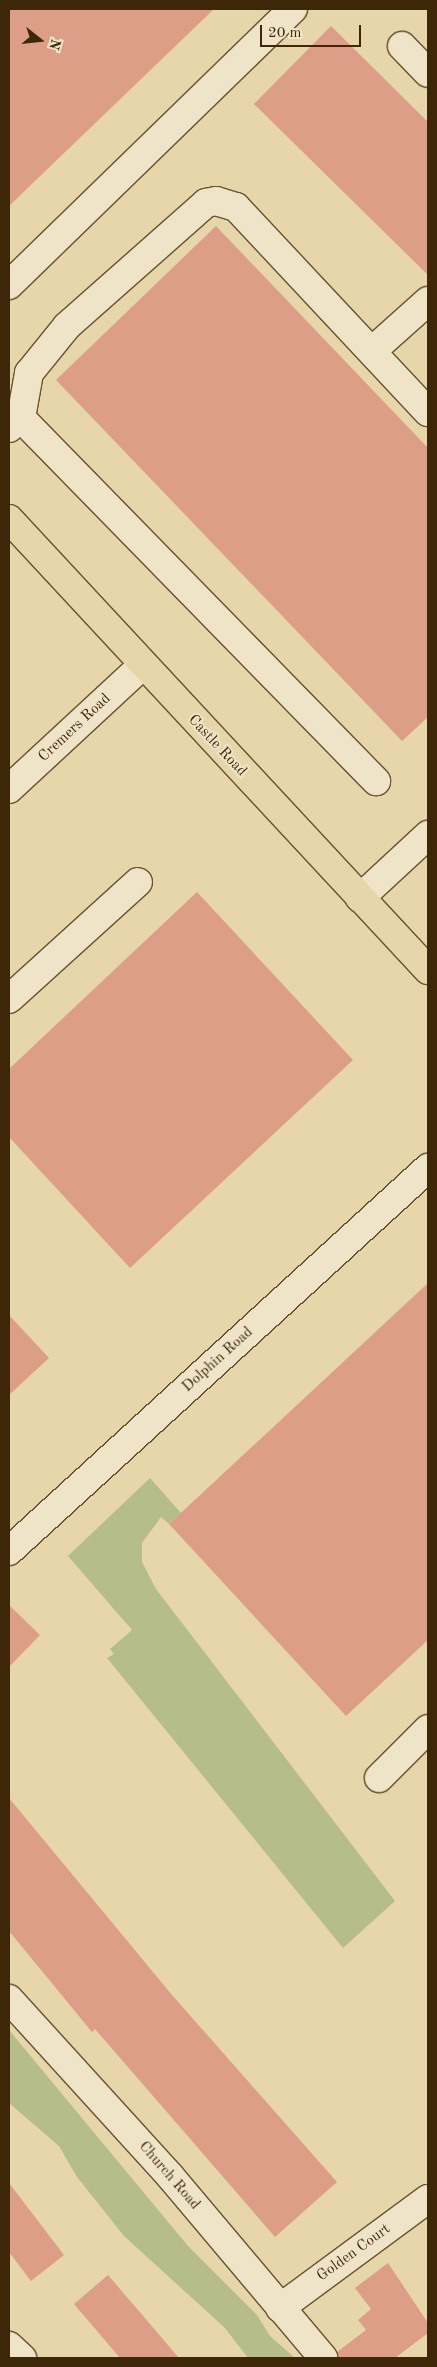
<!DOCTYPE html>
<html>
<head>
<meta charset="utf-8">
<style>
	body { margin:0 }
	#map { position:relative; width:437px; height:2367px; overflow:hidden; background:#e7d6aa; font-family:"Old Standard TT",serif }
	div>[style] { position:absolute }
	.green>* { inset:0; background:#b5be89 }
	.building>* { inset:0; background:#dd9e87 }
	.roads { filter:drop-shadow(1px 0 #685331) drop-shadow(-1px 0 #685331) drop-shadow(0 1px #685331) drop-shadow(0 -1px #685331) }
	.minor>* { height:28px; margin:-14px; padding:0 14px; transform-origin:14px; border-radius:14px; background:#efe4c8 }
	.major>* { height:28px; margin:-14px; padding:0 14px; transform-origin:14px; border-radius:14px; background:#e7d6aa }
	span { translate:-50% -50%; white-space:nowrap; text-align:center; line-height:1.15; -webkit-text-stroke:4px #efe4c8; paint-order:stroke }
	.street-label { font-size:15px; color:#3e2709 }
	.frame { position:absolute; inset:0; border:10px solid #3e2709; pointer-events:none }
	.north { position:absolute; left:15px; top:15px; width:50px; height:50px; -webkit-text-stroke:4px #efe4c8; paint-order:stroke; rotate:106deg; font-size:14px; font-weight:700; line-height:20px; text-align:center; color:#3e2709 }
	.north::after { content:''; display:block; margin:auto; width:18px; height:22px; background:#3e2709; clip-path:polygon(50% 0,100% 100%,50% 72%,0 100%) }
	.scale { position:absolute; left:260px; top:25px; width:101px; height:22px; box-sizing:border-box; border:2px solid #3e2709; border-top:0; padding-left:6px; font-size:15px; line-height:18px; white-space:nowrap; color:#3e2709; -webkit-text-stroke:4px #efe4c8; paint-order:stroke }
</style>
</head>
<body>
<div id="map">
	<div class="green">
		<i style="clip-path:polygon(150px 1478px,181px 1513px,169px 1524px,161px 1517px,142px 1543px,142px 1562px,156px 1589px,395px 1901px,343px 1948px,107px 1658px,114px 1654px,110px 1649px,132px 1630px,68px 1556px)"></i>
		<i style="clip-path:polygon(9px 2030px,188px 2246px,257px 2315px,270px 2336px,295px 2358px,248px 2358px,225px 2328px,124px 2236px,77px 2177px,59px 2146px,9px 2103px)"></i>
	</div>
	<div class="building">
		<i style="clip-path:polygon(9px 9px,214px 9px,9px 206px)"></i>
		<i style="clip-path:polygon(331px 26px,428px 122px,428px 275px,254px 104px)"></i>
		<i style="clip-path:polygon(216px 226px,428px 448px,428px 717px,402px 741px,56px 380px)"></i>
		<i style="clip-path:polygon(197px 892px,353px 1060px,130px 1268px,9px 1137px,9px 1069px)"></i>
		<i style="clip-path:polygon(428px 1283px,428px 1640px,346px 1716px,169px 1524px)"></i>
		<i style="clip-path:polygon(9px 1315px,49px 1358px,9px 1395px)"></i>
		<i style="clip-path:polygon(9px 1605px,40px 1635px,9px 1667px)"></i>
		<i style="clip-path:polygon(9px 1798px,172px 1995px,337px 2182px,275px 2237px,95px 2029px,92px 2032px,9px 1931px)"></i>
		<i style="clip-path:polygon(9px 2183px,64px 2255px,31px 2281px,9px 2252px)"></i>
		<i style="clip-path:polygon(388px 2263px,428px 2323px,428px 2333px,395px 2358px,338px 2358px,337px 2352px,366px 2330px,358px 2320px,371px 2309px,355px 2288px)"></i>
		<i style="clip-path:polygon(108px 2275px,179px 2358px,120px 2358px,74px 2304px)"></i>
	</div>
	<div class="roads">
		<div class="minor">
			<i style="left:402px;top:46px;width:37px;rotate:46deg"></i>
			<i style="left:9px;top:285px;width:396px;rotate:-44.2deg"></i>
			<i style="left:372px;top:351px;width:75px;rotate:-41.8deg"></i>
			<i style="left:21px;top:418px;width:46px;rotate:-79.9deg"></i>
			<i style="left:29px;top:373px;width:60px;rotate:-51deg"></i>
			<i style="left:67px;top:326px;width:186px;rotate:-41.5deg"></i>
			<i style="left:206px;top:203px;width:10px;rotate:-11deg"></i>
			<i style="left:216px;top:201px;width:21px;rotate:17deg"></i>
			<i style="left:236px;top:207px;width:281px;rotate:46.9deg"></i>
			<i style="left:9px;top:428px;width:16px;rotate:-40deg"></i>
			<i style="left:21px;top:418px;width:508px;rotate:45.64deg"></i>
			<i style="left:9px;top:789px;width:181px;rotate:-42.8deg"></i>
			<i style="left:360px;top:898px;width:93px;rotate:-42.8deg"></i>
			<i style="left:9px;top:999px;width:174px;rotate:-42.2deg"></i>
			<i style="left:9px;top:1551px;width:568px;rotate:-42.43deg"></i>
			<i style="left:379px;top:1778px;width:69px;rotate:-45deg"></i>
			<i style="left:9px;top:1999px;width:239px;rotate:47.7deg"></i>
			<i style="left:170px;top:2176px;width:238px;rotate:49.9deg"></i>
			<i style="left:280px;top:2308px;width:184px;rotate:-36.4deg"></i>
			<i style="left:9px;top:2346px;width:18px;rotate:43deg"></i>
		</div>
		<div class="major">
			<i style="left:9px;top:519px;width:616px;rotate:47.11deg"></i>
		</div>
	</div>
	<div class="street-label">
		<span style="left:75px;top:728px;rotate:-43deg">Cremers Road</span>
		<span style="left:217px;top:746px;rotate:47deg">Castle Road</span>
		<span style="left:218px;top:1360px;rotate:-42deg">Dolphin Road</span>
		<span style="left:169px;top:2176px;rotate:49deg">Church Road</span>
		<span style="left:354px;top:2253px;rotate:-36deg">Golden Court</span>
	</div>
	<div class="frame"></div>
	<div class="north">N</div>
	<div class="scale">20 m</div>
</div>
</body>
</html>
